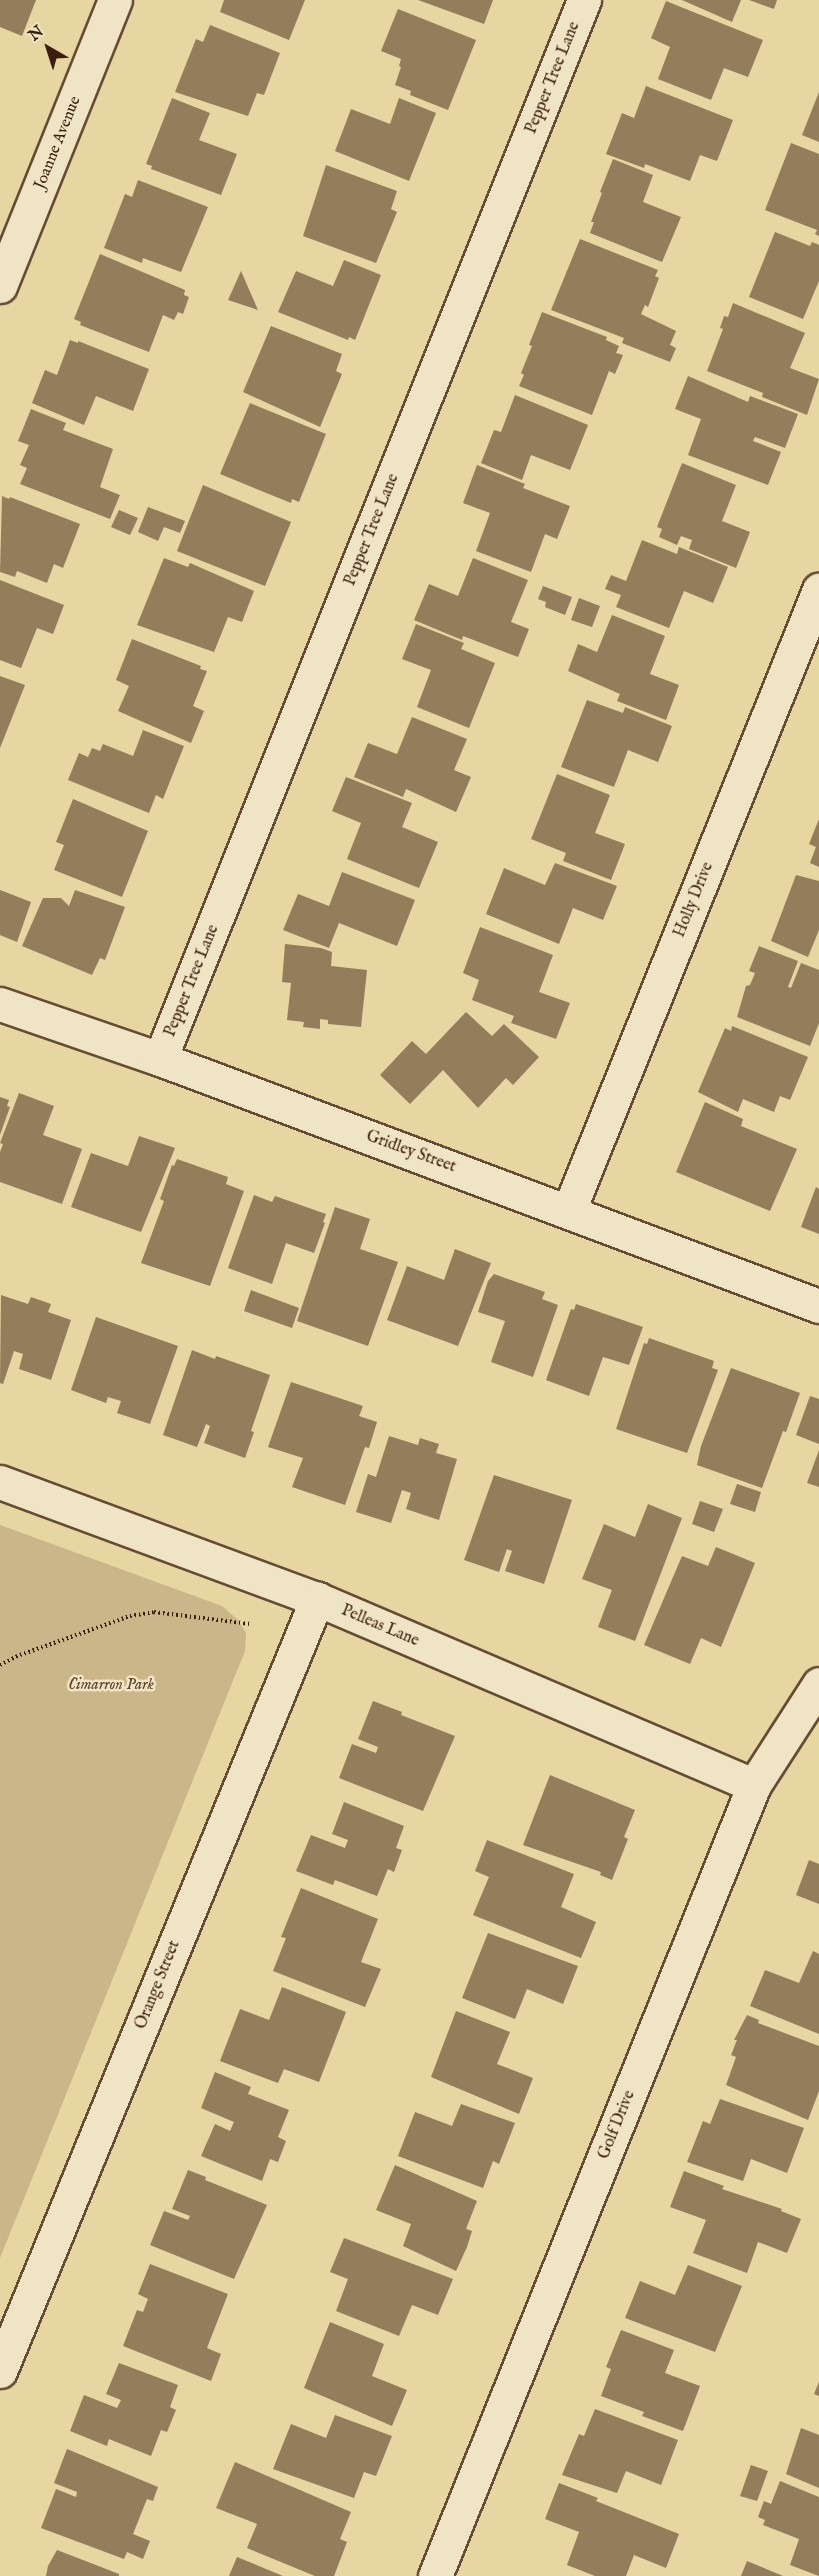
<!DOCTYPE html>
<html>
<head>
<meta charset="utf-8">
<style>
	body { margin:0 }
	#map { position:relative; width:819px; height:2576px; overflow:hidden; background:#e7d5a2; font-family:"IM FELL English",serif }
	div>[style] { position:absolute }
	.green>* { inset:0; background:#cab689 }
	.building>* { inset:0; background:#947d5b }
	.path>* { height:4px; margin-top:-2px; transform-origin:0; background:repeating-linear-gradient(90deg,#3a1d0e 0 1.5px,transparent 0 4.5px) }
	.roads { filter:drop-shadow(2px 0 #654b33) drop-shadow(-2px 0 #654b33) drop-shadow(0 2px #654b33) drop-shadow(0 -2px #654b33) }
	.minor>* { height:33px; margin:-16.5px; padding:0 16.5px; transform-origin:16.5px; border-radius:16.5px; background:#efe4c3 }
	span { translate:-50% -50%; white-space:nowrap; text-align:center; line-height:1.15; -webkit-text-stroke:5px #efe4c3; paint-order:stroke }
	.street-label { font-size:16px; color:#3a1d0e }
	.park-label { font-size:16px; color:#5e432d; font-style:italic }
	.north { position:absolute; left:18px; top:18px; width:60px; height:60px; -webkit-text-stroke:4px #efe4c3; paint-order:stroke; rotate:321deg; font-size:16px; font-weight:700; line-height:24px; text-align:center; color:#3a1d0e }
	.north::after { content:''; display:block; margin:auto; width:21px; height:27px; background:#3a1d0e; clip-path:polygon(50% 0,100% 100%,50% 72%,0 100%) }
</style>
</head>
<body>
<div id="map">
	<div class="green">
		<i style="clip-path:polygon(0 1525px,222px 1606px,238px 1620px,246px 1633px,245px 1651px,0 2258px)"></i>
	</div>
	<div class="building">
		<i style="clip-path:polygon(0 0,36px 0,22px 36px,0 27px)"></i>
		<i style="clip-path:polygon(224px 0,305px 0,289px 40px,220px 12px)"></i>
		<i style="clip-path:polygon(418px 0,493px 0,484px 24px)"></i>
		<i style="clip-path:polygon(682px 0,741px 0,732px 22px)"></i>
		<i style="clip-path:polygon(749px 0,777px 0,774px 9px)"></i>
		<i style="clip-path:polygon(666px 1px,763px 40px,748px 77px,724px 68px,711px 100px,658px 79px,670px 47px,651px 38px)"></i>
		<i style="clip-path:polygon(398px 9px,476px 40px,448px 110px,410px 95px,411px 91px,395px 85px,401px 67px,399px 66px,401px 59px,381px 51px)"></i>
		<i style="clip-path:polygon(210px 25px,280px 53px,264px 95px,257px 93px,248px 116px,175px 92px,196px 39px,203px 42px)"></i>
		<i style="clip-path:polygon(646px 86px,733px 120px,717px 161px,700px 155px,690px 181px,645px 164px,644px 168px,606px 154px,622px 113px,634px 118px)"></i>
		<i style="clip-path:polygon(819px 92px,819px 142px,802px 135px)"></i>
		<i style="clip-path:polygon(172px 98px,210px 113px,199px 140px,237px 154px,221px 195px,151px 169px,152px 166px,146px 164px)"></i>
		<i style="clip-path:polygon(399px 98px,436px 113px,409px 181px,335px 151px,351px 109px,390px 124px)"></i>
		<i style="clip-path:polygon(791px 143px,819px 154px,819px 236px,815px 234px,817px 230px,765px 210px)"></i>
		<i style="clip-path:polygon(613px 159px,653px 175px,643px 202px,681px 217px,662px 262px,590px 233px,594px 222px,591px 222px,602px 193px,600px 192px)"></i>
		<i style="clip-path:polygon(326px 165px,397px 191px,391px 209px,397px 212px,376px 263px,303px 236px)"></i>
		<i style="clip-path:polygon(138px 180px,208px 207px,181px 272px,143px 258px,142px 263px,104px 248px,125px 194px,132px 197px)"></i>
		<i style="clip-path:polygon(775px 232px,810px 246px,812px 242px,819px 245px,819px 281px,803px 319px,749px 297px)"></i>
		<i style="clip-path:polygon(580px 239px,658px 270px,655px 276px,659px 278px,648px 307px,645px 305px,641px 314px,676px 331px,670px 345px,676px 348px,670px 362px,622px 343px,624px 338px,551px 310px)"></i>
		<i style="clip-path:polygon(100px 254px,185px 290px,184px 295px,189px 297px,183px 314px,178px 312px,174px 320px,163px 315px,149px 352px,80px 325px,81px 322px,74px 319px)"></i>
		<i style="clip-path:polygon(344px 260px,381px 275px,355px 340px,349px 337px,348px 340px,278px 312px,296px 271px,333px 286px)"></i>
		<i style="clip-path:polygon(241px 271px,258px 310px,228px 300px)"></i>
		<i style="clip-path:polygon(733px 303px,805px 333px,790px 368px,819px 379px,807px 415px,762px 397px,763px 393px,707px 371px,723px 329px,720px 328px,724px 316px,728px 317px)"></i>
		<i style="clip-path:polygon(542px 312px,607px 337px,606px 340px,619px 346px,616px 353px,623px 355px,615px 374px,609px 371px,592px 415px,519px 386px,524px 375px,521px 373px,532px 346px,529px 345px)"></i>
		<i style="clip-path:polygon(271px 326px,342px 354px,336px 371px,342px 374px,320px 427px,243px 392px)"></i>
		<i style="clip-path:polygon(70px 340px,78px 343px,78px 341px,149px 369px,133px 411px,96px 396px,84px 425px,32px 403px,45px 370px,57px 375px)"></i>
		<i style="clip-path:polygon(688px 376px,748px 402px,750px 396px,798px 414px,785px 448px,755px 437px,753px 441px,781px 452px,768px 485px,688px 455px,701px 419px,675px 409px)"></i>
		<i style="clip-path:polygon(515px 395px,588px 425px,570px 470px,531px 455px,522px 480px,481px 463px,494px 430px,501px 432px)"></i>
		<i style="clip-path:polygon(250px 403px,326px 434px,299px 502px,292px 499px,291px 503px,220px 474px)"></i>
		<i style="clip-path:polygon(31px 409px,66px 423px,63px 430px,113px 449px,100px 487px,120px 495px,110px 519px,20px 484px,27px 468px,20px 465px,29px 445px,18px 441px)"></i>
		<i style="clip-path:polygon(682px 463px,736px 485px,722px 521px,750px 532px,736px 568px,689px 549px,692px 540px,681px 536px,677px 545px,659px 537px,662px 529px,657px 527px)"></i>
		<i style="clip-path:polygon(477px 465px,525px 484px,523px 488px,570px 506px,557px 539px,545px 534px,531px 572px,476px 551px,490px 513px,463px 503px)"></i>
		<i style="clip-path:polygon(203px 485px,291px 522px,265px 586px,177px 551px)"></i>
		<i style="clip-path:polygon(2px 496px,9px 499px,10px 497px,80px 524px,63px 568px,54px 564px,47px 583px,17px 571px,15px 577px,0 572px)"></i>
		<i style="clip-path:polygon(148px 507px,185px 521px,180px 533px,164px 527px,158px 541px,138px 532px)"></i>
		<i style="clip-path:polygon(119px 510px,138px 518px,130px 535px,111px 527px)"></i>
		<i style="clip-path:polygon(642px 540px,677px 554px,679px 547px,728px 567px,713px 603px,684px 591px,669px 628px,616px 607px,621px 595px,605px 589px,611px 575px,626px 581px)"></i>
		<i style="clip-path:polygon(164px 558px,188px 567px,190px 563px,254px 591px,242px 622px,228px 617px,214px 652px,137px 625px)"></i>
		<i style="clip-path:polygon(473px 558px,528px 580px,511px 622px,529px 629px,518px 657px,463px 636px,462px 640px,414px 620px,429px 584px,458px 596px)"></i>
		<i style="clip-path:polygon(0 580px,64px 605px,53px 634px,37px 628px,21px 668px,0 660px)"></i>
		<i style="clip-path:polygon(543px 586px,572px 597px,565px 615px,545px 607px,546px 602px,538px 599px)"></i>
		<i style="clip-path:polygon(579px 598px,600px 606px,592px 627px,571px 620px)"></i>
		<i style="clip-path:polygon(612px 615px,665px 636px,650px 674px,679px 685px,666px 720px,617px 701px,620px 694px,568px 671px,578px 644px,597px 652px)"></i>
		<i style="clip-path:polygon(416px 624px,464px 643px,461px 649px,495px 663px,469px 728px,417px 707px,431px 670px,402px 659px)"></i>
		<i style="clip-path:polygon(132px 639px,201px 666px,200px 669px,207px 671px,193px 706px,204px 711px,191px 743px,118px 711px,129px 686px,116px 680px)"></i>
		<i style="clip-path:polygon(0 676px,25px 685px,0 748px)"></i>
		<i style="clip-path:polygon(587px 700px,623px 713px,625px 707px,672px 726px,658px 762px,628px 750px,614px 787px,561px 767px)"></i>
		<i style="clip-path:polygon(412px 717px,467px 739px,454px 770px,471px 777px,456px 812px,406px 789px,403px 797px,354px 777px,368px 743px,397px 754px)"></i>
		<i style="clip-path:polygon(143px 730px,184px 746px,163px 799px,156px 795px,149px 813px,68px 780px,79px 753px,88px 757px,92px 748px,100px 751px,103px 744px,133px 756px)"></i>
		<i style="clip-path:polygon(557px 774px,610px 795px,595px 833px,625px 844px,611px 880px,563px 861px,566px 853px,531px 839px)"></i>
		<i style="clip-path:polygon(346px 777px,412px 803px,402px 827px,438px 842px,419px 888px,347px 859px,361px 823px,332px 811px)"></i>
		<i style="clip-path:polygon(73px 799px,148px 831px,122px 897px,54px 870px,64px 845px,56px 842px)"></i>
		<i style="clip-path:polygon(819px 819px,819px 867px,810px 863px,816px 847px,809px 844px)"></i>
		<i style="clip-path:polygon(555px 863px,617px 886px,603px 920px,573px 908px,559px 944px,486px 914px,504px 868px,545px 885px)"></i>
		<i style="clip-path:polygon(342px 872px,415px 900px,397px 946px,339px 923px,329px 948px,283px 930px,298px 894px,329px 906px)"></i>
		<i style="clip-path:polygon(796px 875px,819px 881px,819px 930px,808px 957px,771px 941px)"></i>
		<i style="clip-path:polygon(0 890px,31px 902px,17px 942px,0 935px)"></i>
		<i style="clip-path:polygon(75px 890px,125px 907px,105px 960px,100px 958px,92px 975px,22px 946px,43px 898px,61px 898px,69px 906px)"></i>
		<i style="clip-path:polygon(480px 927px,553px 955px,539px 992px,570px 1003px,556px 1039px,511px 1023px,514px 1016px,472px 1000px,479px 980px,463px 973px)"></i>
		<i style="clip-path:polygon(285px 944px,321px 948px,332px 952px,331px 966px,367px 970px,361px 1027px,328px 1024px,328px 1020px,320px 1019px,320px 1029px,303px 1027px,304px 1022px,287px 1020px,291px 983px,282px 982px)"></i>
		<i style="clip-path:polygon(759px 946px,798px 961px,788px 987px,791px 988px,801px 963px,819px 970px,819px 1023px,810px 1046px,737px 1017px,746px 986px,750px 985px,755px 973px,749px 971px)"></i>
		<i style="clip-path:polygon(466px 1012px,492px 1036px,504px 1024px,539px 1057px,513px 1085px,506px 1078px,478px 1108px,443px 1070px,410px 1104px,380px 1075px,412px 1041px,426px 1054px)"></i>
		<i style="clip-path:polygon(732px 1026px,808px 1057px,790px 1100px,780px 1096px,774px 1112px,743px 1099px,738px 1112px,698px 1092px,725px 1028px,731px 1031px)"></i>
		<i style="clip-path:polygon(19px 1093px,54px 1106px,43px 1135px,82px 1149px,62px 1204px,0 1182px,0 1152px,3px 1144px,0 1143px)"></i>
		<i style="clip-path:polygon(0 1097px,9px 1100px,7px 1106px,10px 1107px,0 1135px)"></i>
		<i style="clip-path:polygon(705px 1102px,743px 1119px,741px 1126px,797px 1149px,770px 1211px,676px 1172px)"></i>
		<i style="clip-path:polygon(139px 1136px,175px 1148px,141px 1232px,71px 1207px,91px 1153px,128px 1166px)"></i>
		<i style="clip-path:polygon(177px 1159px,228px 1177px,226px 1184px,244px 1191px,210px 1286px,141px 1263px,164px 1201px,160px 1199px,172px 1165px,174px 1166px)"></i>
		<i style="clip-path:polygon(816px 1187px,819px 1189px,819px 1234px,801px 1227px)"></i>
		<i style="clip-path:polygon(254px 1195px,272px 1202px,275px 1196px,326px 1214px,323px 1222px,325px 1223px,314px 1253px,286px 1243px,272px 1284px,228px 1268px)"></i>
		<i style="clip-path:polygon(335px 1207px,370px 1219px,360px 1249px,398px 1262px,368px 1346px,297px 1321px)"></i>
		<i style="clip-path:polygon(455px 1249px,491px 1263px,458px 1346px,387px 1320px,407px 1266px,444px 1280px)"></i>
		<i style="clip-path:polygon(494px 1274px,545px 1292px,542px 1299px,558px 1305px,533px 1377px,491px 1362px,505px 1321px,478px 1312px,488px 1281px)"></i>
		<i style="clip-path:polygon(251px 1290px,299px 1308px,292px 1328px,244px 1311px)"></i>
		<i style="clip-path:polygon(1px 1295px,28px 1304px,31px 1297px,51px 1304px,48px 1312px,71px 1320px,51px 1380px,19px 1369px,23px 1354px,14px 1351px,3px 1384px,0 1383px)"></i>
		<i style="clip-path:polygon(576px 1304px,643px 1327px,629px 1365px,603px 1357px,589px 1396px,546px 1380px,571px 1309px,574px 1310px)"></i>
		<i style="clip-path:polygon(96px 1317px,178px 1346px,150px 1424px,117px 1413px,121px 1401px,108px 1397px,106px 1403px,71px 1390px)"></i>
		<i style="clip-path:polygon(649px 1338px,714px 1361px,712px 1368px,718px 1370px,687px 1453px,616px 1429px,644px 1343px,647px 1344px)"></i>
		<i style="clip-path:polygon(192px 1350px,215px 1359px,216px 1356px,270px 1375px,251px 1431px,254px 1432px,245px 1458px,204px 1443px,210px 1426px,206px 1424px,197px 1447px,163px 1435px)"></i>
		<i style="clip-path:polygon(731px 1368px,800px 1393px,786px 1432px,783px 1431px,762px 1488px,697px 1465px,701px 1446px)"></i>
		<i style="clip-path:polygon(291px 1382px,363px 1406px,359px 1416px,377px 1422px,369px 1448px,365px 1447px,345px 1505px,292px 1487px,303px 1458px,268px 1447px)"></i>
		<i style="clip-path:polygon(810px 1396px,819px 1399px,819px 1444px,796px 1435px)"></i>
		<i style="clip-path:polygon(389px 1436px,418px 1445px,420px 1438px,439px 1444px,436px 1453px,457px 1459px,439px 1520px,406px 1509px,411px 1493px,402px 1490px,391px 1523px,356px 1512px,368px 1474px,376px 1477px)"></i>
		<i style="clip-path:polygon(819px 1450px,819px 1487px,807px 1483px)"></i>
		<i style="clip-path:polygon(494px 1475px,572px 1500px,544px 1584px,505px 1571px,512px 1551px,507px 1549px,499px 1572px,464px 1560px)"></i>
		<i style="clip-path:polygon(737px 1484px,761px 1492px,755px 1512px,730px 1504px)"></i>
		<i style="clip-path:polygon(700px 1501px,723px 1509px,714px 1532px,692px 1524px)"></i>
		<i style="clip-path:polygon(648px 1504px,682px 1518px,635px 1641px,598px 1627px,612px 1590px,582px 1579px,604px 1524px,635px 1537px)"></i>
		<i style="clip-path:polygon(716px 1547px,755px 1563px,721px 1647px,701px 1638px,690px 1664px,644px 1645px,682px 1556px,708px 1566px)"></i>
		<i style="clip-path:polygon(373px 1701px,402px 1712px,401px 1715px,455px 1736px,423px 1811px,339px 1778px,352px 1744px,376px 1753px,378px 1747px,358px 1739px)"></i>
		<i style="clip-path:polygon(550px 1775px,635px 1810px,624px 1837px,628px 1839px,612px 1880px,600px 1875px,601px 1872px,523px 1845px)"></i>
		<i style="clip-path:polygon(344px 1802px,404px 1826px,396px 1848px,402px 1850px,394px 1872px,388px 1869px,377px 1896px,335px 1880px,333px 1885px,296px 1871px,311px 1835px,345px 1848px,348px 1840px,332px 1834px)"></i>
		<i style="clip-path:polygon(487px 1840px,574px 1874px,561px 1907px,596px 1922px,581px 1958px,473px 1915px,489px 1877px,475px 1871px)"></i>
		<i style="clip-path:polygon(809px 1860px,819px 1864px,819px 1904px,796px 1895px)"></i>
		<i style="clip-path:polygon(301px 1888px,378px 1919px,361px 1962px,381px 1969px,365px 2007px,273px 1971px,286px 1938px,281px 1937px)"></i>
		<i style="clip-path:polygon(488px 1933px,578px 1966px,563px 2004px,527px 1989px,515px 2019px,462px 1998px)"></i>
		<i style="clip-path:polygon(813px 1951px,819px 1954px,819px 2034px,750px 2006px,765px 1970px,799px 1983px)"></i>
		<i style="clip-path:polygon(282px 1987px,346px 2012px,319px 2082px,284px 2069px,278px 2083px,220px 2061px,240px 2009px,269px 2020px)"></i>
		<i style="clip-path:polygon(456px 2011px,510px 2032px,497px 2064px,533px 2078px,519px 2114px,431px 2077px)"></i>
		<i style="clip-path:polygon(747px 2015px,759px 2020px,758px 2023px,819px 2046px,819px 2091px,808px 2120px,726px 2085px,736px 2057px,731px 2055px,737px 2040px,734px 2040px)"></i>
		<i style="clip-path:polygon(215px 2072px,251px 2087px,248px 2094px,289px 2110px,278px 2137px,286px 2141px,278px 2162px,270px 2159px,262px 2181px,201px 2156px,215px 2124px,230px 2131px,234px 2122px,201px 2108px)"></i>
		<i style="clip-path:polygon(720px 2099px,804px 2128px,787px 2173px,751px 2159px,743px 2181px,687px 2162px,703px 2121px,710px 2124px)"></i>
		<i style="clip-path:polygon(461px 2104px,515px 2123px,499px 2164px,493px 2161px,483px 2188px,398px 2156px,415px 2112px,452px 2126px)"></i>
		<i style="clip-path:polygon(395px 2165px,477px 2201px,466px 2229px,472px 2231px,467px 2247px,456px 2271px,403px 2246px,411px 2224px,376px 2210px)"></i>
		<i style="clip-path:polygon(188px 2170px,206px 2177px,205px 2180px,267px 2205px,234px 2279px,150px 2245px,164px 2211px,188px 2220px,190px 2216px,172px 2209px)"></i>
		<i style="clip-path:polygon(684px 2171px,724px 2186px,722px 2189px,782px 2209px,781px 2211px,801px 2219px,787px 2253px,758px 2242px,747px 2273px,693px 2253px,706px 2220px,670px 2207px)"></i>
		<i style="clip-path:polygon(344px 2238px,453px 2279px,438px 2315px,412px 2305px,399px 2336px,336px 2311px,348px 2279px,330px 2272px)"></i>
		<i style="clip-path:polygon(150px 2264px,228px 2294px,207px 2348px,221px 2354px,211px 2381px,123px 2346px,137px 2310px,143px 2312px,148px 2299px,138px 2294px)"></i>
		<i style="clip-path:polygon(688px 2265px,742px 2286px,715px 2352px,625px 2318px,640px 2281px,675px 2295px)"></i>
		<i style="clip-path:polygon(330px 2322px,384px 2344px,372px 2376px,407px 2390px,392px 2426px,304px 2388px)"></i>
		<i style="clip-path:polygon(621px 2330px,674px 2350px,665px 2373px,700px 2386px,683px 2431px,642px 2416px,644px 2412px,601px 2396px,611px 2369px,606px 2367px)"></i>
		<i style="clip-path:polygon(119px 2363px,178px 2385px,170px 2407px,176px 2410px,167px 2432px,161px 2430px,151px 2456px,109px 2439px,107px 2446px,70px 2431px,84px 2395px,117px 2408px,121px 2400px,106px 2394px)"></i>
		<i style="clip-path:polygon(819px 2382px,819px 2396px,814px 2394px)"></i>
		<i style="clip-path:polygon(595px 2409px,678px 2440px,661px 2485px,626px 2471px,617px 2493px,562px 2475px,579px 2434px,584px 2436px)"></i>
		<i style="clip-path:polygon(335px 2415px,392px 2436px,376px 2476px,364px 2472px,354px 2498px,273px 2469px,291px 2424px,326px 2438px)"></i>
		<i style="clip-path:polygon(801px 2428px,819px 2435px,819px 2488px,786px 2474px)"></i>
		<i style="clip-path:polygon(67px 2449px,158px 2487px,153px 2501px,147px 2499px,133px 2534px,150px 2541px,143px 2559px,127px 2552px,124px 2559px,41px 2528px,56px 2489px,76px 2497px,77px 2492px,54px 2483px)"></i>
		<i style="clip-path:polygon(235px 2462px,351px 2512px,340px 2539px,347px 2542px,334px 2576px,315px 2576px,247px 2548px,257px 2524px,216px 2508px)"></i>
		<i style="clip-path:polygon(751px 2465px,768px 2471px,757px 2501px,740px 2496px)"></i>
		<i style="clip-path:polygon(780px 2481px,819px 2497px,819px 2576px,790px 2565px,799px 2539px,763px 2525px,765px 2520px,758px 2517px,764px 2501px,771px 2504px)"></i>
		<i style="clip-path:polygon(559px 2483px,598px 2498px,596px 2501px,679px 2534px,666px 2568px,634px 2555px,626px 2576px,595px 2576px,567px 2565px,579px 2532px,545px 2519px)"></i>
		<i style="clip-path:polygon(57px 2550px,119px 2574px,119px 2576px,46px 2576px,48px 2566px)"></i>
		<i style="clip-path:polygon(237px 2557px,283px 2576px,229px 2576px)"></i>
		<i style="clip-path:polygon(747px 2561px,783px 2576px,741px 2576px)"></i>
	</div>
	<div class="path">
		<i style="left:0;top:1665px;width:22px;rotate:-27deg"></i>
		<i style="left:20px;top:1655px;width:117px;rotate:-19.5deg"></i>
		<i style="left:130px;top:1616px;width:24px;rotate:-9deg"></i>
		<i style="left:154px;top:1612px;width:97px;rotate:7.1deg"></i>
	</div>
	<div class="roads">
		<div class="minor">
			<i style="left:0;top:286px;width:308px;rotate:-68.1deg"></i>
			<i style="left:0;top:1004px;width:169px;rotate:19deg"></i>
			<i style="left:160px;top:1059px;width:704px;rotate:20.55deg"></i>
			<i style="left:160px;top:1059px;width:1141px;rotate:-68.18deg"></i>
			<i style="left:569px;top:1210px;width:669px;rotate:-68.04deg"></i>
			<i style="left:0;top:1482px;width:338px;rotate:20.3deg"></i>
			<i style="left:317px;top:1599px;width:475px;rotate:23.1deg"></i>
			<i style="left:0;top:2371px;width:835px;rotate:-67.68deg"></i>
			<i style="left:435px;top:2576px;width:853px;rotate:-68.04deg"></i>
			<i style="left:754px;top:1785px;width:120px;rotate:-57.2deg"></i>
		</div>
	</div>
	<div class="street-label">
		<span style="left:553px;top:78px;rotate:-68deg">Pepper Tree Lane</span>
		<span style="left:58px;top:143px;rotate:-68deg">Joanne Avenue</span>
		<span style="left:372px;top:530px;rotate:-68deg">Pepper Tree Lane</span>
		<span style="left:694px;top:900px;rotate:-68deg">Holly Drive</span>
		<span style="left:192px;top:981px;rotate:-68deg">Pepper Tree Lane</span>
		<span style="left:411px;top:1152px;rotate:20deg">Gridley Street</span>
		<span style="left:380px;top:1626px;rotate:23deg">Pelleas Lane</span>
		<span style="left:158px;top:1985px;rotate:-68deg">Orange Street</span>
		<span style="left:617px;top:2125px;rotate:-68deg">Golf Drive</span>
	</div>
	<div class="park-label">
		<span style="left:111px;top:1685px">Cimarron Park</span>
	</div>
	<div class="north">N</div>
</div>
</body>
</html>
